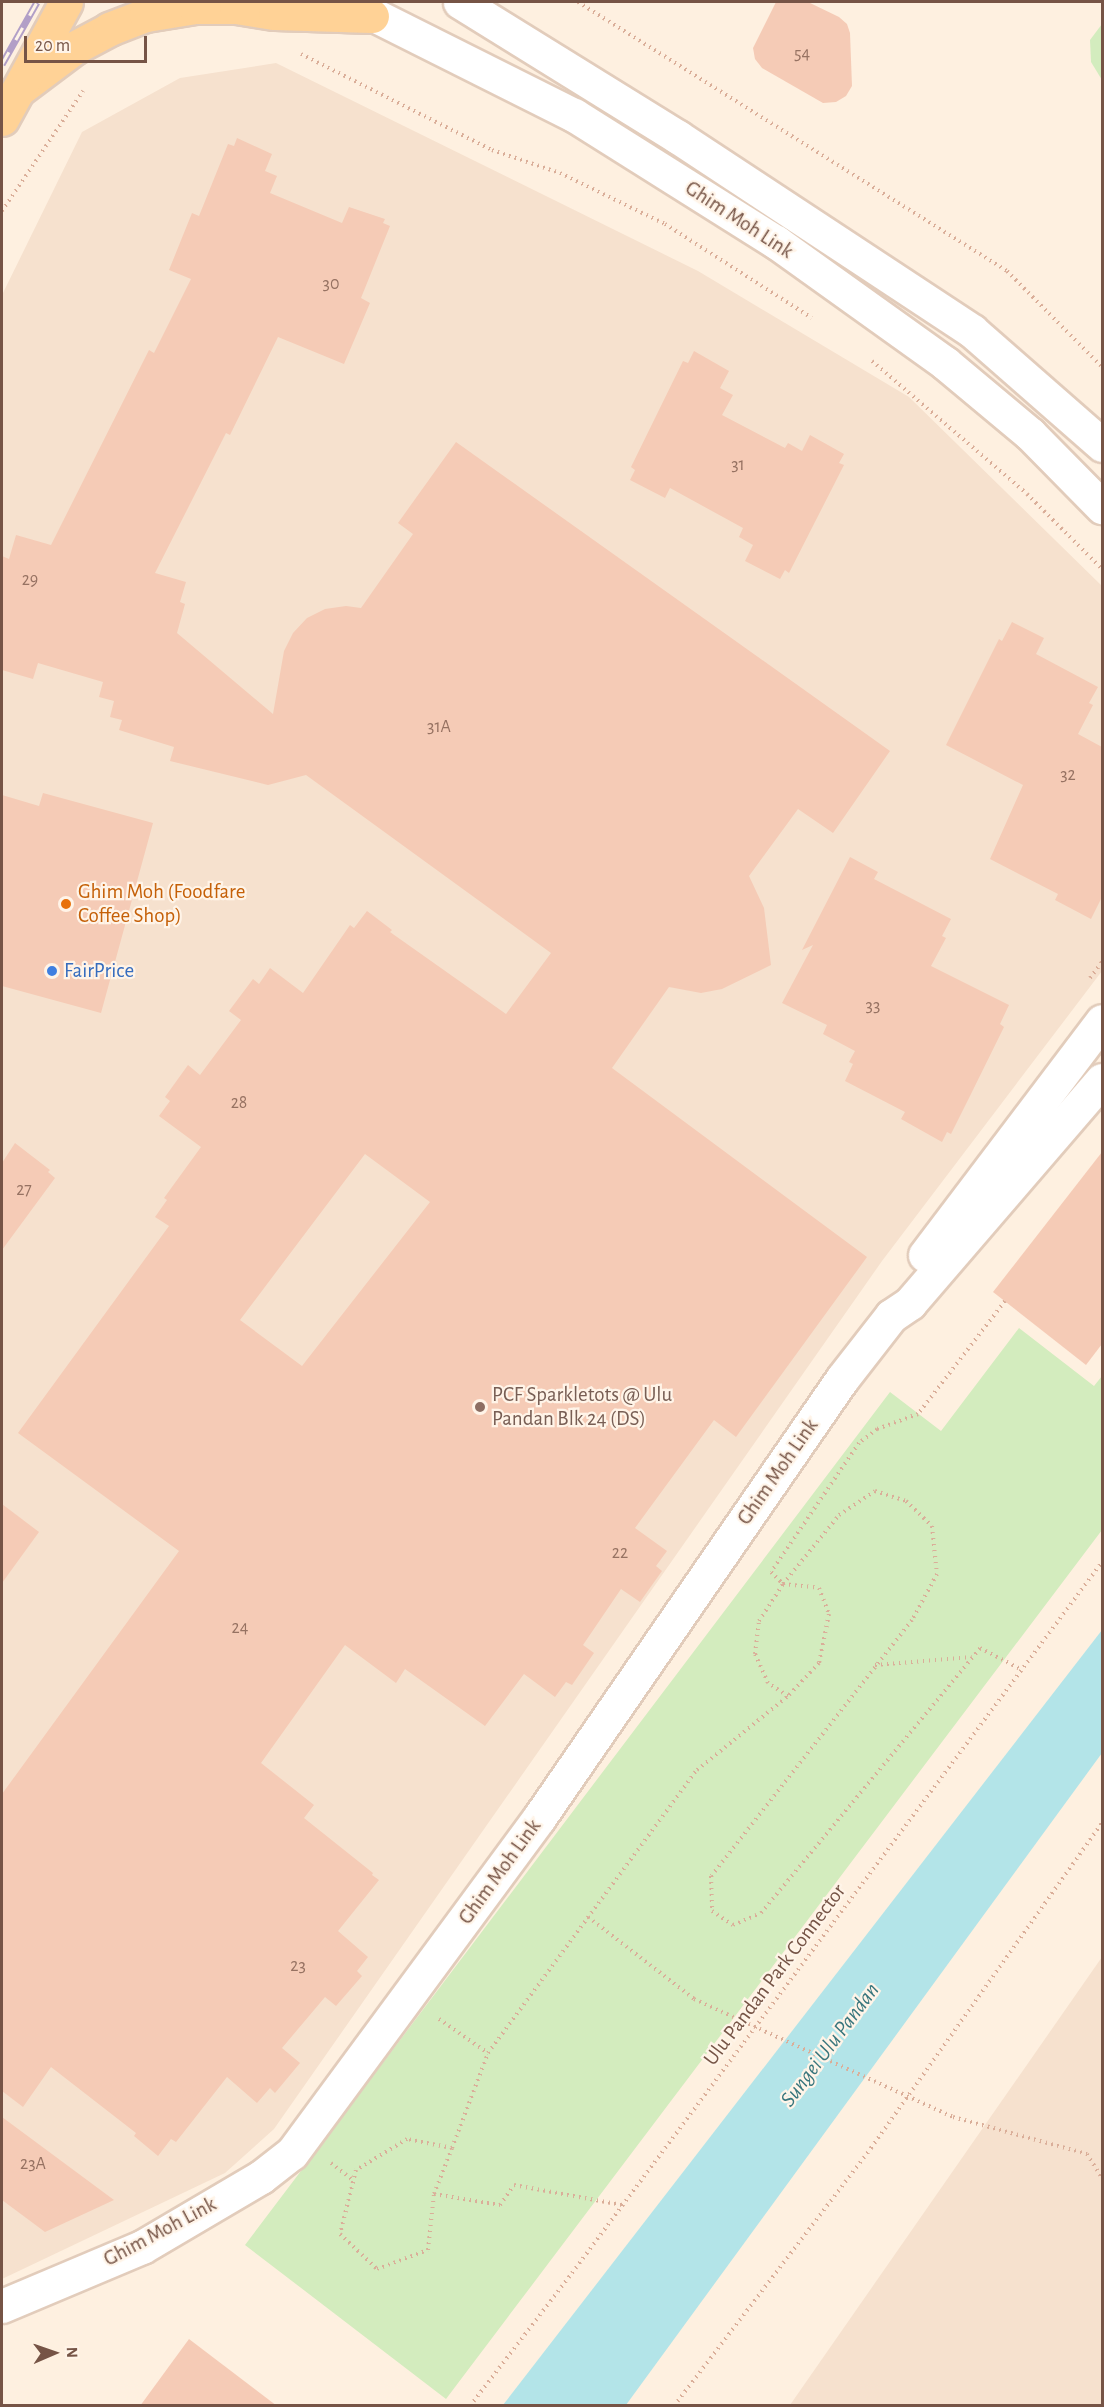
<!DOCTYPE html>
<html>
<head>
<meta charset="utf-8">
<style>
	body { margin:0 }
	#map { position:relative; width:1104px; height:2407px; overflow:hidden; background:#fef0e0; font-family:"Alegreya Sans",sans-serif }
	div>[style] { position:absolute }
	.residential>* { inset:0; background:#f6e1ce }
	.green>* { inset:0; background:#d3ecbe }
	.water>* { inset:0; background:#b3e4e8 }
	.building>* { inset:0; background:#f5cbb6 }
	.path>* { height:4px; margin-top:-2px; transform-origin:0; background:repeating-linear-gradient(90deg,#daae99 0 1.5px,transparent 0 6px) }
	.roads { filter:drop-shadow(2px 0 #e2ccbb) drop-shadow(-2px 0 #e2ccbb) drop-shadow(0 2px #e2ccbb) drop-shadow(0 -2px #e2ccbb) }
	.minor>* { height:33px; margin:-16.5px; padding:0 16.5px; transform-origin:16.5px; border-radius:16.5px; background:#fff }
	.primary>* { height:33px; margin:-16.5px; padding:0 16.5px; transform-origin:16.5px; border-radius:16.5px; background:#ffd296 }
	.rail>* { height:7px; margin-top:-3.5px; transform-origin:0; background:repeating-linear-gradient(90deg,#fff4e8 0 14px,#b29fc7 0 28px); box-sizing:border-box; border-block:2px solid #b29fc7 }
	.path-bridge>* { height:4px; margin-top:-2px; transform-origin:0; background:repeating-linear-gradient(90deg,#daae99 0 1.5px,transparent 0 6px) }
	.dots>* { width:16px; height:16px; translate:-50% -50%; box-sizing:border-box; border:3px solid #fff4e8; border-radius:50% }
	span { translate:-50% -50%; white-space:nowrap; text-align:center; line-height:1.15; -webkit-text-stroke:4.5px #fff4e8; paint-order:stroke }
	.number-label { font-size:18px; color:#967262 }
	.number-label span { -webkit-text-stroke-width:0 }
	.street-label { font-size:21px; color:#765446 }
	.food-label { font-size:21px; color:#c56008 }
	.left { translate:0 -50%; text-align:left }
	.shop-label { font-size:21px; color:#366cbe }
	.education-label { font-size:21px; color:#785e54 }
	.water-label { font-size:22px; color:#39767d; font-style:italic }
	.frame { position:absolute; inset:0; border:3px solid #765446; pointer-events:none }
	.north { position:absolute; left:24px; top:2323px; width:60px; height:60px; -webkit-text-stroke:4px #fff4e8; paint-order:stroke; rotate:88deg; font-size:16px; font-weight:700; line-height:24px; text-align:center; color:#765446 }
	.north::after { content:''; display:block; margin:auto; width:21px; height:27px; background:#765446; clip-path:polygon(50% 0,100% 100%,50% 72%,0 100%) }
	.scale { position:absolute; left:24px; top:36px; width:123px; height:27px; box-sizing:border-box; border:3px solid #765446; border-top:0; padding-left:8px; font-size:18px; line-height:21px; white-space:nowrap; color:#765446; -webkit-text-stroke:4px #fff4e8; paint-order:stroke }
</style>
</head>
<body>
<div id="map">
	<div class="residential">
		<i style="clip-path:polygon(276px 63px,698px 271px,909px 397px,1102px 586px,1102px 971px,882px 1261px,274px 2129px,225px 2173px,2px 2279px,2px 295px,82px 132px,180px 78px)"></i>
		<i style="clip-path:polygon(1102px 1957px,1102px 2405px,790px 2405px)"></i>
	</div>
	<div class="green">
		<i style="clip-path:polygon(1102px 24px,1102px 80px,1091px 62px,1090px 40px)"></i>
		<i style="clip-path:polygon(1019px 1328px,1094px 1386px,1102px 1376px,1102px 1530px,446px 2399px,245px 2245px,890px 1392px,941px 1431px)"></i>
	</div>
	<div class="water">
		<i style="clip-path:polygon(1102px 1630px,1102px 1753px,626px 2405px,503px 2405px)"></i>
	</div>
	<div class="building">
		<i style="clip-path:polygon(776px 2px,808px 2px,839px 17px,847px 24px,850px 33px,852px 86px,846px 96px,836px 102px,823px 103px,762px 68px,755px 59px,753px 48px)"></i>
		<i style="clip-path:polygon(evenodd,237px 138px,272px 154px,265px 171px,277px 176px,270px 193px,342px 223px,349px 207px,385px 219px,383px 223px,390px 226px,361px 298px,370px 303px,344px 364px,278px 337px,230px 435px,226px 433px,155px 573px,186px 582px,180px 602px,185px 604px,177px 633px,273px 714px,284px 651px,293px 633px,307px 618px,325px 609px,346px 606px,361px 608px,413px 534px,398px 523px,456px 442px,890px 751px,833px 833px,798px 809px,749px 876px,764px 908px,771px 965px,722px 989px,701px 993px,669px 987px,612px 1068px,867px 1257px,736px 1437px,714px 1420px,635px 1528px,667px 1551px,656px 1566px,662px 1571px,640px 1602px,621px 1589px,583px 1645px,594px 1653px,572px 1685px,566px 1682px,555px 1697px,524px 1674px,485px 1726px,405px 1669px,396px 1683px,345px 1645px,261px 1763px,314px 1805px,304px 1818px,373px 1873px,372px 1875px,379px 1880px,338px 1931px,368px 1957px,357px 1971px,362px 1976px,336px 2006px,325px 1997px,282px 2048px,300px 2063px,275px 2093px,270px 2088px,257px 2103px,227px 2077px,176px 2142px,171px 2139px,158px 2156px,134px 2136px,136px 2133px,51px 2067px,23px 2107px,2px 2091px,2px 1794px,179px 1551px,18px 1433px,169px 1226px,155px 1217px,167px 1200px,164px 1198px,201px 1147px,159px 1116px,170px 1101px,165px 1097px,188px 1065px,200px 1075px,241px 1020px,229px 1011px,253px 979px,259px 984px,270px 968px,303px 993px,350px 925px,354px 928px,367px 911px,392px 930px,390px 932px,506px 1014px,551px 953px,306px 775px,268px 785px,170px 761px,174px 747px,119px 730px,122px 720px,110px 717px,114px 701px,99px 697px,103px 682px,38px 663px,33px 679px,2px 670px,2px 556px,9px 559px,16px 535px,51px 545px,149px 350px,154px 353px,191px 279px,169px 270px,192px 213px,199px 216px,228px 144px,234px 146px,237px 138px,365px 1154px,430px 1202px,302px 1366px,240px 1320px,365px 1154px)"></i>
		<i style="clip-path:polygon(694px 351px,729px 371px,720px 388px,733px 395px,722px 415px,785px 448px,788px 443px,802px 451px,810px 435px,844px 454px,839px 463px,844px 465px,789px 573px,785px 570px,780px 579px,745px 561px,753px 545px,739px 537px,743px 528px,670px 488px,665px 498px,630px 480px,635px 470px,631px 467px,683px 361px,688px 363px)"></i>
		<i style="clip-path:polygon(1012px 622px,1044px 638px,1036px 654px,1098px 687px,1089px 703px,1093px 705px,1078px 734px,1102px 747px,1102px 897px,1091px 919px,1055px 900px,1058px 894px,990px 859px,1023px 785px,946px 745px,999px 639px,1002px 641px)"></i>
		<i style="clip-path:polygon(43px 793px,153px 823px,101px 1013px,2px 986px,2px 795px,39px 806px)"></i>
		<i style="clip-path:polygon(850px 857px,878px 872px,874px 879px,951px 919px,942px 936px,946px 938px,931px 966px,1009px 1005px,1000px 1024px,1004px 1027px,970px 1096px,951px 1134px,947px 1132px,942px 1142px,901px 1119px,905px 1112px,845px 1081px,853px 1064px,849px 1062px,855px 1051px,823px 1034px,827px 1025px,782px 1003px,813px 945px,802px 950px)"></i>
		<i style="clip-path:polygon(15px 1143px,50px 1170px,48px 1172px,55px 1178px,2px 1250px,2px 1163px)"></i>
		<i style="clip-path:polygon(1102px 1152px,1102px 1344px,1086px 1365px,993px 1292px)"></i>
		<i style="clip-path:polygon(2px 1504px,39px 1532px,2px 1583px)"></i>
		<i style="clip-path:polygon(2px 2117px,114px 2200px,45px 2232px,2px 2200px)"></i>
		<i style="clip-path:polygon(189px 2339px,277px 2406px,140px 2406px)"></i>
	</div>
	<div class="path">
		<i style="left:578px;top:2px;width:506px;rotate:32.09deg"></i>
		<i style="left:1007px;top:271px;width:135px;rotate:45.3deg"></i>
		<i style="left:301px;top:54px;width:214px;rotate:26.7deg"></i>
		<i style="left:492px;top:150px;width:72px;rotate:18.7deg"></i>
		<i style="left:560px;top:173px;width:117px;rotate:25.9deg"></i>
		<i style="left:665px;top:224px;width:174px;rotate:32.6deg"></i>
		<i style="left:2px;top:211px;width:145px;rotate:-56deg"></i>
		<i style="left:872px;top:361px;width:204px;rotate:40.6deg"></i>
		<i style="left:1027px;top:494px;width:106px;rotate:45deg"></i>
		<i style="left:1090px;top:978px;width:20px;rotate:-53deg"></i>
		<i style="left:1005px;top:1301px;width:143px;rotate:127.6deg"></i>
		<i style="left:918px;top:1414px;width:44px;rotate:159.9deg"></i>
		<i style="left:877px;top:1429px;width:23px;rotate:142deg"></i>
		<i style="left:859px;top:1443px;width:156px;rotate:124.3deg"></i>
		<i style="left:771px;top:1572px;width:17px;rotate:45deg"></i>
		<i style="left:783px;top:1584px;width:89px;rotate:-50.9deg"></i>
		<i style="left:839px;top:1515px;width:43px;rotate:-33.7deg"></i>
		<i style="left:875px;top:1491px;width:33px;rotate:18deg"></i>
		<i style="left:906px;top:1501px;width:36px;rotate:44deg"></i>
		<i style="left:932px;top:1526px;width:48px;rotate:84.1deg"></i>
		<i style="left:937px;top:1574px;width:52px;rotate:118.5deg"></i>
		<i style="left:912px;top:1620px;width:325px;rotate:128.1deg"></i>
		<i style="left:711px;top:1876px;width:35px;rotate:88deg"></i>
		<i style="left:712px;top:1911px;width:25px;rotate:34deg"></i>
		<i style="left:733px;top:1925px;width:30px;rotate:-23deg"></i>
		<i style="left:761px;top:1913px;width:344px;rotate:-50.4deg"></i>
		<i style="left:980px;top:1648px;width:47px;rotate:27.6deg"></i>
		<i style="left:875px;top:1665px;width:97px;rotate:-4.7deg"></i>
		<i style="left:588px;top:1917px;width:134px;rotate:37.7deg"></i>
		<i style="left:439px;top:2019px;width:60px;rotate:34.8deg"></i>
		<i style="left:488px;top:2053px;width:352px;rotate:-53.6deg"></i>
		<i style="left:697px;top:1770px;width:117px;rotate:-39.1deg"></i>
		<i style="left:788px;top:1696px;width:24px;rotate:-147deg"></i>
		<i style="left:768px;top:1683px;width:32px;rotate:-114deg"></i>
		<i style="left:755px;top:1654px;width:33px;rotate:-83deg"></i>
		<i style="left:759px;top:1621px;width:44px;rotate:-57deg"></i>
		<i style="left:783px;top:1584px;width:36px;rotate:6deg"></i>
		<i style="left:819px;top:1588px;width:28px;rotate:69deg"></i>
		<i style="left:829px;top:1614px;width:50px;rotate:101.5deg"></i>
		<i style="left:819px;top:1663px;width:45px;rotate:133.2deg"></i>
		<i style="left:953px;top:2117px;width:139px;rotate:15.4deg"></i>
		<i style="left:1087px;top:2154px;width:28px;rotate:58deg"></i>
		<i style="left:452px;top:2148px;width:46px;rotate:-168.7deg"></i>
		<i style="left:407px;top:2139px;width:60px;rotate:148.7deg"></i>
		<i style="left:356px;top:2170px;width:66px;rotate:104deg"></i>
		<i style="left:340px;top:2234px;width:51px;rotate:43.4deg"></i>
		<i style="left:377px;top:2269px;width:54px;rotate:-20.4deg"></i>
		<i style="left:428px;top:2250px;width:56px;rotate:-83.9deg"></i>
		<i style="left:434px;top:2194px;width:49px;rotate:-68.6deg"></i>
		<i style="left:452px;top:2148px;width:102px;rotate:-69.2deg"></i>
		<i style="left:331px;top:2163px;width:29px;rotate:38deg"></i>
		<i style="left:434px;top:2194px;width:67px;rotate:9.5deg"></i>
		<i style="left:500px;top:2205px;width:24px;rotate:-55deg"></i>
		<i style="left:514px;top:2185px;width:110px;rotate:10.5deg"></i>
		<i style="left:470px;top:2406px;width:168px;rotate:-52.5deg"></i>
		<i style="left:572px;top:2273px;width:887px;rotate:-53.3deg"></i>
		<i style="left:674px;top:2406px;width:325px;rotate:-52.6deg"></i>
		<i style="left:871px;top:2148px;width:399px;rotate:-54.6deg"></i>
	</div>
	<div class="roads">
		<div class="minor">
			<i style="left:348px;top:2px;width:253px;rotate:26.6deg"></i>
			<i style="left:574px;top:115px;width:239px;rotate:32.2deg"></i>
			<i style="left:776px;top:242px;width:208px;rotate:35.6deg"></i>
			<i style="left:945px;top:363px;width:111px;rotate:39.9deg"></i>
			<i style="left:1030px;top:434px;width:103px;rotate:45.4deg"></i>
			<i style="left:460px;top:2px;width:256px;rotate:31.8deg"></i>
			<i style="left:678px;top:137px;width:352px;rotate:33.4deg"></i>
			<i style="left:972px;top:331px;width:173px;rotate:41.2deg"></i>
			<i style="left:925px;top:1255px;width:293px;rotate:-52.9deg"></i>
			<i style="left:2px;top:2306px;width:152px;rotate:-22.9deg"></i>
			<i style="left:142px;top:2247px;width:138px;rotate:-30.5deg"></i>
			<i style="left:261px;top:2177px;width:39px;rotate:-38deg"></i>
			<i style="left:292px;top:2153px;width:416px;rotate:-53.6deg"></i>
			<i style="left:539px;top:1818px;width:533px;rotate:-55.39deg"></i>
			<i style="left:842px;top:1379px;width:80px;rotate:-52.1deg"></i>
			<i style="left:891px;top:1316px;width:23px;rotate:-34deg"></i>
			<i style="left:910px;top:1303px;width:294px;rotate:-49.3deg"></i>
		</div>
		<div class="primary">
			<i style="left:18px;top:90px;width:70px;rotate:-36.9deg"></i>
			<i style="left:74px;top:48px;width:40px;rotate:-28deg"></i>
			<i style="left:109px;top:29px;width:40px;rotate:-21deg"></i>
			<i style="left:146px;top:15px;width:50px;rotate:-9.3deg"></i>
			<i style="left:195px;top:7px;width:41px"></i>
			<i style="left:236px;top:7px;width:39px;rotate:9deg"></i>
			<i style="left:275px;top:13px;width:97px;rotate:1.8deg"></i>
			<i style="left:2px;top:119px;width:133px;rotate:-61.3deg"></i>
		</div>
	</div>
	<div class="rail">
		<i style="left:2px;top:64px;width:71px;rotate:-60.6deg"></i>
	</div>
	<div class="path-bridge">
		<i style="left:694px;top:1999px;width:285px;rotate:24.5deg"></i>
	</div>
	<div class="dots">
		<i style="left:66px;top:904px;background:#e8710a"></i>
		<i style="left:52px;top:971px;background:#3f7fe0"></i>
		<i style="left:480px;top:1407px;background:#8d6e63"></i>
	</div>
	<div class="number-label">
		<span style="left:802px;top:54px">54</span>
		<span style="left:331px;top:284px">30</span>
		<span style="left:738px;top:465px">31</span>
		<span style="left:30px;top:580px">29</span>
		<span style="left:439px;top:727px">31A</span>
		<span style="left:1068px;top:775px">32</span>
		<span style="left:873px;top:1006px">33</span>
		<span style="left:239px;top:1103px">28</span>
		<span style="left:24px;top:1190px">27</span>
		<span style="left:620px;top:1553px">22</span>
		<span style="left:240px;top:1628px">24</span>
		<span style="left:298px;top:1966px">23</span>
		<span style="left:33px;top:2164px">23A</span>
	</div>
	<div class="street-label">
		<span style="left:739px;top:220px;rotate:33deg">Ghim Moh Link</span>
		<span style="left:778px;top:1472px;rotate:-55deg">Ghim Moh Link</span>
		<span style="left:500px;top:1872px;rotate:-54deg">Ghim Moh Link</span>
		<span style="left:775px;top:1975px;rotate:-53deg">Ulu Pandan Park Connector</span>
		<span style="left:160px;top:2232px;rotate:-28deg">Ghim Moh Link</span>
	</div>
	<div class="food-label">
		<span class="left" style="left:78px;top:904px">Ghim Moh (Foodfare<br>Coffee Shop)</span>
	</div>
	<div class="shop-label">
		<span class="left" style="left:64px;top:971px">FairPrice</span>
	</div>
	<div class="education-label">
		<span class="left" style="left:492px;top:1407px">PCF Sparkletots @ Ulu<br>Pandan Blk 24 (DS)</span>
	</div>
	<div class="water-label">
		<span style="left:830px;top:2045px;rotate:-53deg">Sungei Ulu Pandan</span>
	</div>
	<div class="frame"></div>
	<div class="north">N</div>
	<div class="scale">20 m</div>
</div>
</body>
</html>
